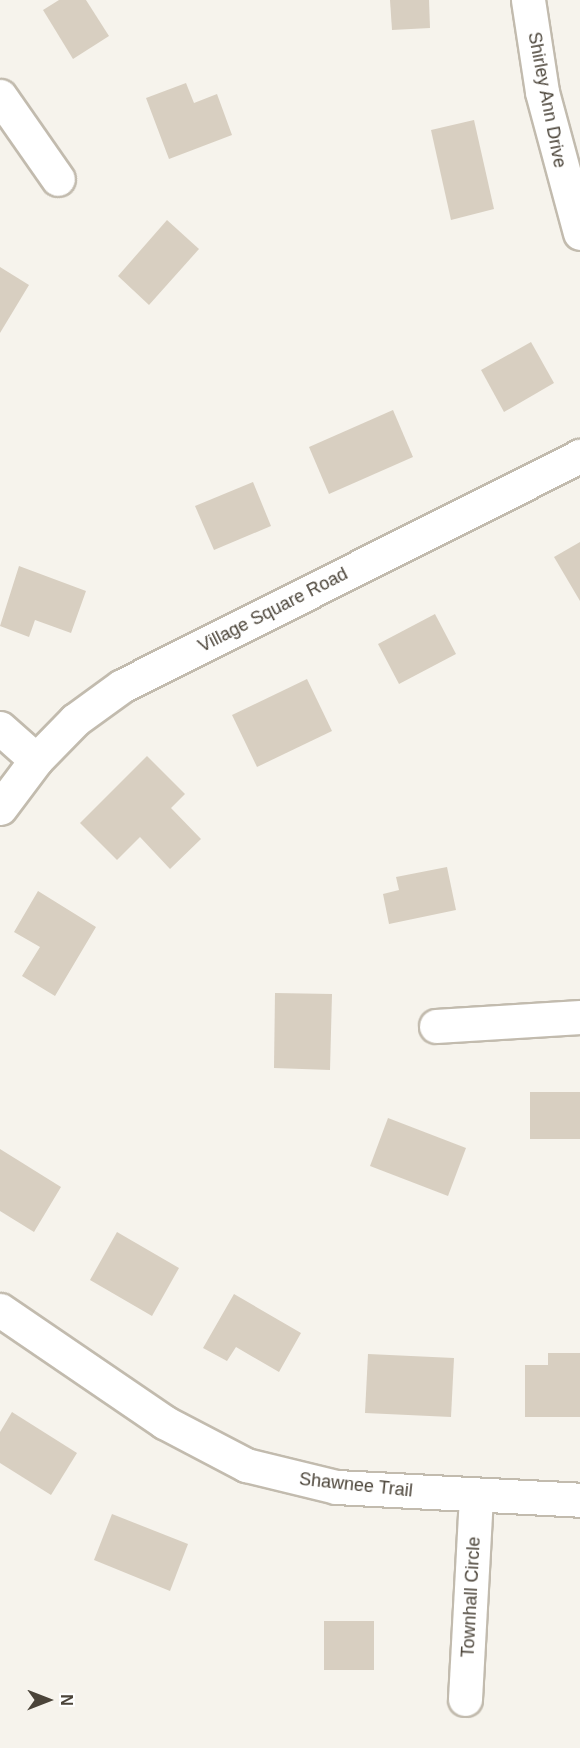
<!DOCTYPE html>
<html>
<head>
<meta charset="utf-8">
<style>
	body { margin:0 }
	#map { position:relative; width:580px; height:1748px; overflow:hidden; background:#f6f3ec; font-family:Helvetica,sans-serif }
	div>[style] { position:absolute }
	.building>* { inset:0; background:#d8cfc1 }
	.roads { filter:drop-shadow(2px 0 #c2bbae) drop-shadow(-2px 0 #c2bbae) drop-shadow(0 2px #c2bbae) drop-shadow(0 -2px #c2bbae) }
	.minor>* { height:33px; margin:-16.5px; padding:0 16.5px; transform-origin:16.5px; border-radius:16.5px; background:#fff }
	span { translate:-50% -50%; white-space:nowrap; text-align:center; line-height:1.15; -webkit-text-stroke:4.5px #fff; paint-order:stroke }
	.street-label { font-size:18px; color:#4b4439 }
	.north { position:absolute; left:18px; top:1670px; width:60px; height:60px; -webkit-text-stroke:4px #fff; paint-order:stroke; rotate:90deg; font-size:16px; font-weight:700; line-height:24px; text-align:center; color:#4b4439 }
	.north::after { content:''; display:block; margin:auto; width:21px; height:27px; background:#4b4439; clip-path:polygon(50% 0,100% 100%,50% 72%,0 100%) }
</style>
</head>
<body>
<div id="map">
	<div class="building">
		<i style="clip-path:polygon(59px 0,86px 0,109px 36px,73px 59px,43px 10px)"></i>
		<i style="clip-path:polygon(390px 0,429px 0,430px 28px,392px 30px)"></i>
		<i style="clip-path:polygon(186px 83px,194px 103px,217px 94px,232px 135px,169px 159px,146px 98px)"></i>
		<i style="clip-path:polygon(474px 120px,494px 209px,451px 220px,431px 130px)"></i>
		<i style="clip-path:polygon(167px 220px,199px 249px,149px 305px,118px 276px)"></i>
		<i style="clip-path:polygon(0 267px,29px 285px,0 333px)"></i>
		<i style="clip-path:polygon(531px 342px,554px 383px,504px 412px,481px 370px)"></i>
		<i style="clip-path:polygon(393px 410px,413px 457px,329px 494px,309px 447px)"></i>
		<i style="clip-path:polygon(253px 482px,271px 526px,214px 550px,195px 506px)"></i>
		<i style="clip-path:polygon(580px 542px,580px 601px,554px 557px)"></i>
		<i style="clip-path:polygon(19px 566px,86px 591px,71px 633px,35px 620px,29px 637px,0 626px)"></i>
		<i style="clip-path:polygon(435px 614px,456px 654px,399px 684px,378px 644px)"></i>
		<i style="clip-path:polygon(307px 679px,332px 731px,257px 767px,232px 715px)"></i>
		<i style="clip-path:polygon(147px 756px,185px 794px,171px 808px,201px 839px,170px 869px,140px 837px,117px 860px,80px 823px)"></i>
		<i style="clip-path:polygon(447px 867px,456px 910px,389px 924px,383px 894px,399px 890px,396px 877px)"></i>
		<i style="clip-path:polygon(38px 891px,96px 927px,55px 996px,22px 976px,40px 947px,14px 932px)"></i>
		<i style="clip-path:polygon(275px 993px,332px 994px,330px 1070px,274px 1068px)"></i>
		<i style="clip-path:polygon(530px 1092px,580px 1092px,580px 1139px,530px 1139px)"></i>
		<i style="clip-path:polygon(388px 1118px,466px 1148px,448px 1196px,370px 1166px)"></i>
		<i style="clip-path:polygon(0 1149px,61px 1187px,34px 1232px,0 1211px)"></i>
		<i style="clip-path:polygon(117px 1232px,179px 1268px,152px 1316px,90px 1280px)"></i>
		<i style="clip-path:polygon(234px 1294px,301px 1333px,279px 1372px,236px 1347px,227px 1361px,203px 1348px)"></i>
		<i style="clip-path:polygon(548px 1353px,580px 1353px,580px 1417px,525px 1417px,525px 1365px,548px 1365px)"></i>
		<i style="clip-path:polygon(368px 1354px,454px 1358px,451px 1417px,365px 1413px)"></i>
		<i style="clip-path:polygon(12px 1412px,77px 1453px,51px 1495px,0 1463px,0 1432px)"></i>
		<i style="clip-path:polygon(112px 1514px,188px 1544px,170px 1591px,94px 1560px)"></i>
		<i style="clip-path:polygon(324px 1621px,374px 1621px,374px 1670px,324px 1670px)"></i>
	</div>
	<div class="roads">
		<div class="minor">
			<i style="left:528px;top:0;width:93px;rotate:81.3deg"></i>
			<i style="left:542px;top:92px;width:146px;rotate:74.9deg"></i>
			<i style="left:0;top:96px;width:101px;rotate:55.1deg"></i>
			<i style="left:0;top:728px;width:48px;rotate:41.6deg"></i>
			<i style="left:0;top:808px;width:60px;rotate:-53.1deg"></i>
			<i style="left:36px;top:760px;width:56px;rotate:-45.7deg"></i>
			<i style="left:75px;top:720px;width:58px;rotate:-35.9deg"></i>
			<i style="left:122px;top:686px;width:513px;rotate:-26.67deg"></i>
			<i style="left:436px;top:1026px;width:144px;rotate:-3.6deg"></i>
			<i style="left:0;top:1310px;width:199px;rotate:34.3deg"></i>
			<i style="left:164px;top:1422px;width:93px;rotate:27.7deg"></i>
			<i style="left:246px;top:1465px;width:93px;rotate:13.7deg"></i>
			<i style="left:336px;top:1487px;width:244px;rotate:3deg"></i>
			<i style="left:465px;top:1699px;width:204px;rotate:-86.9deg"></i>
		</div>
	</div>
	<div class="street-label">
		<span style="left:547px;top:100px;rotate:79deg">Shirley Ann Drive</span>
		<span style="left:273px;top:610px;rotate:-27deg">Village Square Road</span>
		<span style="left:356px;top:1485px;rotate:6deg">Shawnee Trail</span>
		<span style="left:471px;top:1597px;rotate:-87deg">Townhall Circle</span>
	</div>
	<div class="north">N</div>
</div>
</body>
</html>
